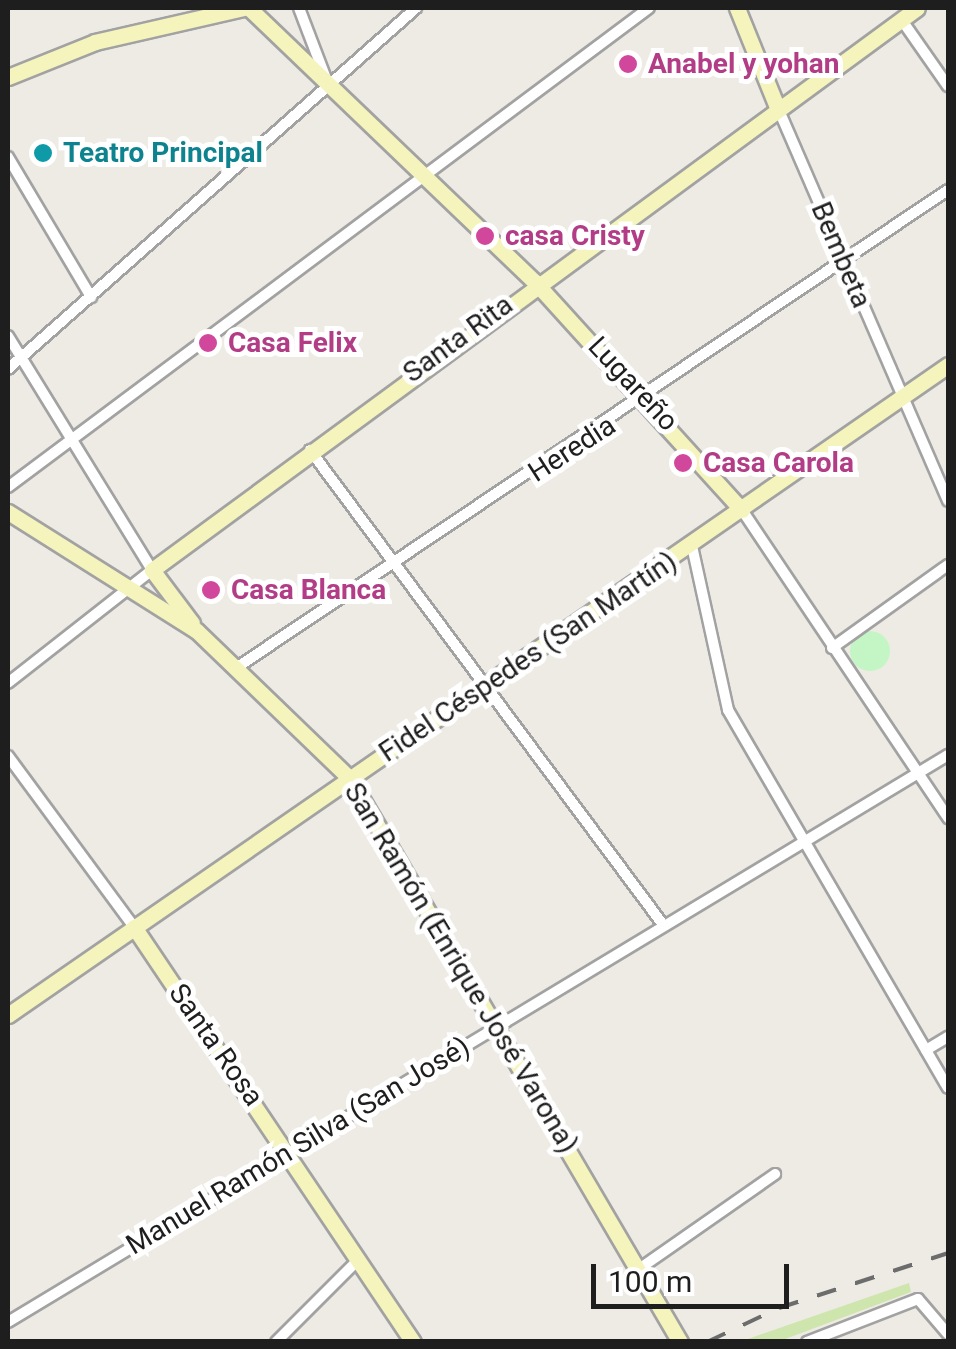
<!DOCTYPE html>
<html>
<head>
<meta charset="utf-8">
<style>
	body { margin:0 }
	#map { position:relative; width:956px; height:1349px; overflow:hidden; background:#eeebe5; font-family:Roboto,sans-serif }
	div>[style] { position:absolute }
	.grass>* { inset:0; background:#cee6ae }
	.park>* { inset:0; background:#c4f6c5 }
	.round { border-radius:50% }
	.roads { filter:drop-shadow(2px 0 #a2a2a2) drop-shadow(-2px 0 #a2a2a2) drop-shadow(0 2px #a2a2a2) drop-shadow(0 -2px #a2a2a2) }
	.street>* { height:10px; margin:-5px; padding:0 5px; transform-origin:5px; border-radius:5px; background:#fff }
	.secondary>* { height:15px; margin:-7.5px; padding:0 7.5px; transform-origin:7.5px; border-radius:7.5px; background:#f5f4bc }
	.rail>* { height:4px; margin-top:-2px; transform-origin:0; background:repeating-linear-gradient(90deg,#6c6c6c 0 20px,transparent 0 40px) }
	.dots>* { width:28px; height:28px; translate:-50% -50%; box-sizing:border-box; border:5px solid #fff; border-radius:50% }
	span { translate:-50% -50%; white-space:nowrap; text-align:center; line-height:1.15; -webkit-text-stroke:10px #fff; paint-order:stroke }
	.hotel-label { font-size:28px; color:#b23c85; font-weight:700 }
	.left { translate:0 -50%; text-align:left }
	.culture-label { font-size:28px; color:#0d838f; font-weight:700 }
	.street-label { font-size:28px; color:#1e1e1e }
	.frame { position:absolute; inset:0; border:10px solid #1e1e1e; pointer-events:none }
	.scale { position:absolute; left:591px; top:1264px; width:198px; height:45px; box-sizing:border-box; border:5px solid #1e1e1e; border-top:0; padding-left:12px; font-size:30px; line-height:35px; white-space:nowrap; color:#1e1e1e; -webkit-text-stroke:8px #fff; paint-order:stroke }
</style>
</head>
<body>
<div id="map">
	<div class="grass">
		<i style="clip-path:polygon(909px 1283px,911px 1292px,780px 1341px,742px 1341px)"></i>
	</div>
	<div class="park">
		<i class="round" style="left:850px;top:631px;width:40px;height:40px"></i>
	</div>
	<div class="roads">
		<div class="street">
			<i style="left:299px;top:8px;width:73px;rotate:69.1deg"></i>
			<i style="left:901px;top:19px;width:82px;rotate:55deg"></i>
			<i style="left:778px;top:108px;width:428px;rotate:66.6deg"></i>
			<i style="left:8px;top:157px;width:163px;rotate:59.3deg"></i>
			<i style="left:8px;top:336px;width:275px;rotate:58.4deg"></i>
			<i style="left:152px;top:570px;width:183px;rotate:141.9deg"></i>
			<i style="left:8px;top:369px;width:545px;rotate:-41.5deg"></i>
			<i style="left:310px;top:450px;width:593px;rotate:53.36deg"></i>
			<i style="left:8px;top:487px;width:800px;rotate:-36.77deg"></i>
			<i style="left:742px;top:510px;width:371px;rotate:56.2deg"></i>
			<i style="left:692px;top:546px;width:168px;rotate:77.6deg"></i>
			<i style="left:728px;top:710px;width:437px;rotate:59.8deg"></i>
			<i style="left:832px;top:648px;width:143px;rotate:-35.6deg"></i>
			<i style="left:239px;top:666px;width:854px;rotate:-33.88deg"></i>
			<i style="left:8px;top:756px;width:212px;rotate:53.6deg"></i>
			<i style="left:926px;top:1050px;width:26px;rotate:-31deg"></i>
			<i style="left:639px;top:1269px;width:166px;rotate:-34.9deg"></i>
			<i style="left:8px;top:1322px;width:1098px;rotate:-31.1deg"></i>
			<i style="left:276px;top:1342px;width:117px;rotate:-45deg"></i>
			<i style="left:807px;top:1342px;width:119px;rotate:-21.2deg"></i>
			<i style="left:918px;top:1299px;width:46px;rotate:49.4deg"></i>
		</div>
		<div class="secondary">
			<i style="left:249px;top:8px;width:396px;rotate:43.8deg"></i>
			<i style="left:535px;top:282px;width:308px;rotate:47.8deg"></i>
			<i style="left:737px;top:8px;width:107px;rotate:68deg"></i>
			<i style="left:8px;top:77px;width:94px;rotate:-21.9deg"></i>
			<i style="left:95px;top:42px;width:152px;rotate:-12.9deg"></i>
			<i style="left:8px;top:512px;width:223px;rotate:32.2deg"></i>
			<i style="left:197px;top:631px;width:213px;rotate:44deg"></i>
			<i style="left:350px;top:779px;width:653px;rotate:59.62deg"></i>
			<i style="left:192px;top:623px;width:66px;rotate:-127deg"></i>
			<i style="left:152px;top:570px;width:949px;rotate:-36.3deg"></i>
			<i style="left:134px;top:927px;width:500px;rotate:56.09deg"></i>
			<i style="left:8px;top:1015px;width:1143px;rotate:-34.66deg"></i>
		</div>
	</div>
	<div class="rail">
		<i style="left:707px;top:1342px;width:80px;rotate:-25.3deg"></i>
		<i style="left:779px;top:1308px;width:178px;rotate:-18deg"></i>
	</div>
	<div class="dots">
		<i style="left:628px;top:64px;background:#d1479c"></i>
		<i style="left:43px;top:153px;background:#0f9aa8"></i>
		<i style="left:485px;top:236px;background:#d1479c"></i>
		<i style="left:208px;top:343px;background:#d1479c"></i>
		<i style="left:683px;top:463px;background:#d1479c"></i>
		<i style="left:211px;top:590px;background:#d1479c"></i>
	</div>
	<div class="hotel-label">
		<span class="left" style="left:648px;top:64px">Anabel y yohan</span>
		<span class="left" style="left:505px;top:236px">casa Cristy</span>
		<span class="left" style="left:228px;top:343px">Casa Felix</span>
		<span class="left" style="left:703px;top:463px">Casa Carola</span>
		<span class="left" style="left:231px;top:590px">Casa Blanca</span>
	</div>
	<div class="culture-label">
		<span class="left" style="left:63px;top:153px">Teatro Principal</span>
	</div>
	<div class="street-label">
		<span style="left:841px;top:255px;rotate:67deg">Bembeta</span>
		<span style="left:458px;top:339px;rotate:-36deg">Santa Rita</span>
		<span style="left:633px;top:384px;rotate:47deg">Lugareño</span>
		<span style="left:572px;top:449px;rotate:-33deg">Heredia</span>
		<span style="left:528px;top:657px;rotate:-34deg">Fidel Céspedes (San Martín)</span>
		<span style="left:461px;top:968px;rotate:59deg">San Ramón (Enrique José Varona)</span>
		<span style="left:216px;top:1045px;rotate:55deg">Santa Rosa</span>
		<span style="left:298px;top:1146px;rotate:-31deg">Manuel Ramón Silva (San José)</span>
	</div>
	<div class="frame"></div>
	<div class="scale">100 m</div>
</div>
</body>
</html>
